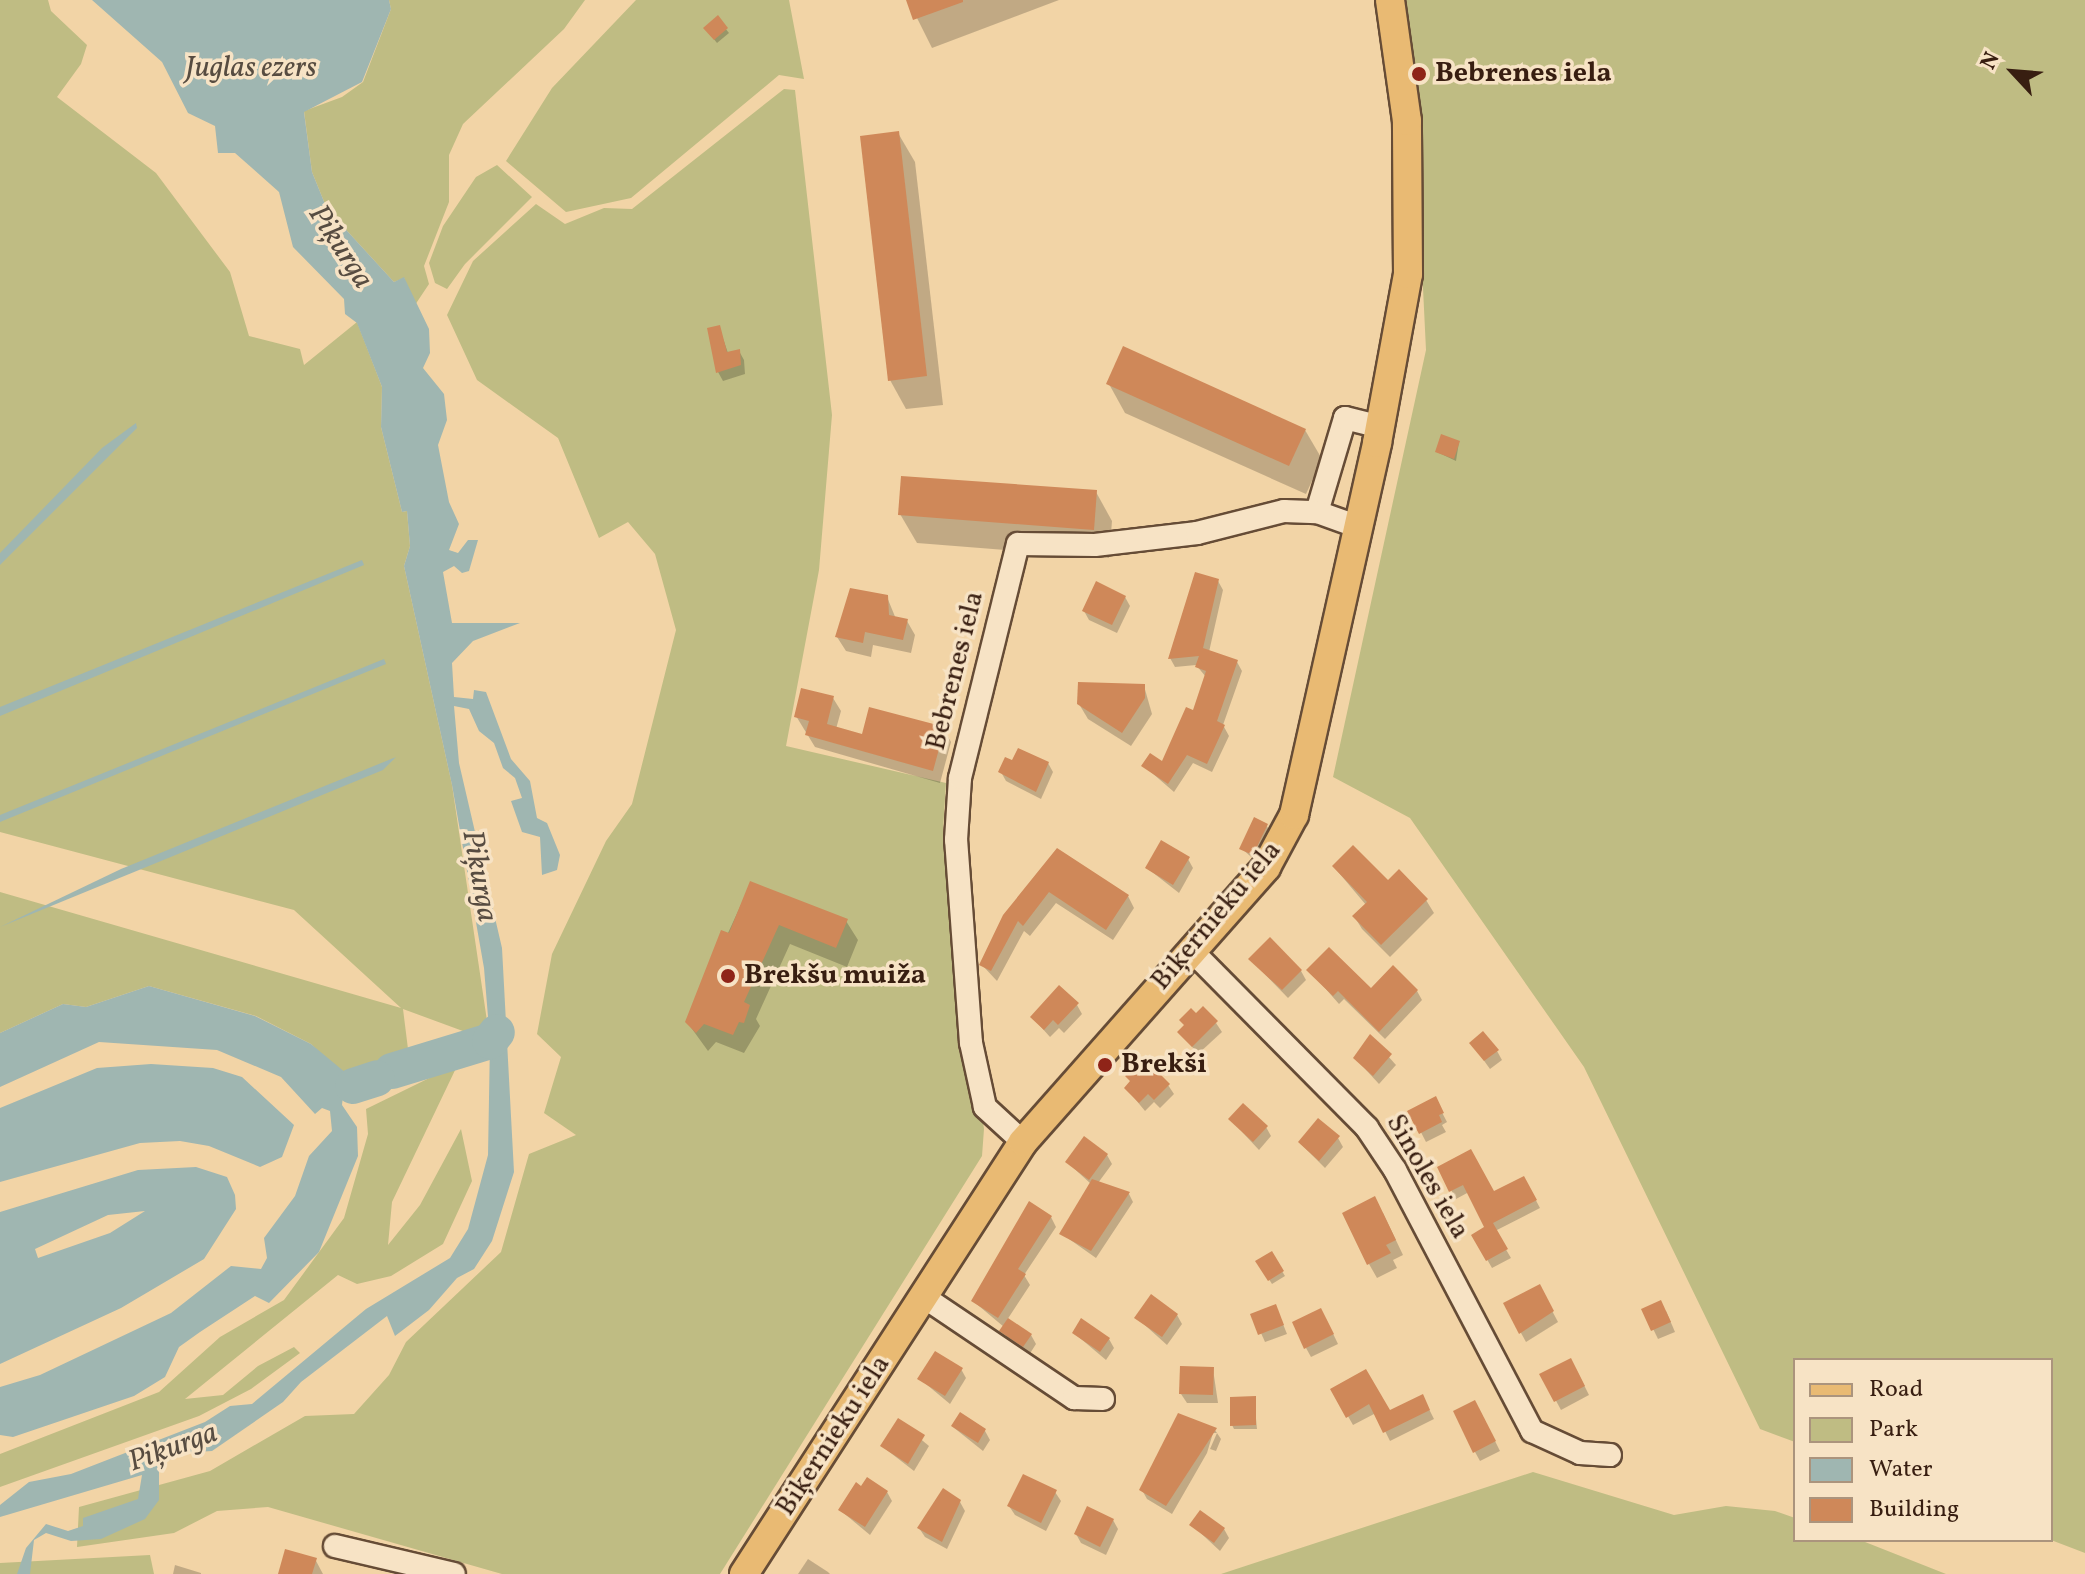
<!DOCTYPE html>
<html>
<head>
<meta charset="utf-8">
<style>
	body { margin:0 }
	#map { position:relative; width:2085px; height:1574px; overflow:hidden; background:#f2d4a6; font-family:Vollkorn,serif }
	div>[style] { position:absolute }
	.green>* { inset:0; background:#bfbc83 }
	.water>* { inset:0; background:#9fb6b1 }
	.shadow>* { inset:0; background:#0003 }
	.river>* { height:36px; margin:-18px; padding:0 18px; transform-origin:18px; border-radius:18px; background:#9fb6b1 }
	.building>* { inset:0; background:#cf8859 }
	.roads { filter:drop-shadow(2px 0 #664c36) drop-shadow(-2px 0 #664c36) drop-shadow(0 2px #664c36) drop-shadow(0 -2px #664c36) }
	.minor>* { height:22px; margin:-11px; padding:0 11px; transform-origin:11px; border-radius:11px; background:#f7e3c5 }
	.major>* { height:28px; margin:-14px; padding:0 14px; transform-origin:14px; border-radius:14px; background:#e9ba73 }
	.dots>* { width:22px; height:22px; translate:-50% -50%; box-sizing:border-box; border:4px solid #f7e3c5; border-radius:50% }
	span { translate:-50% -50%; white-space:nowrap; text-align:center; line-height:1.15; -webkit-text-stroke:7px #f7e3c5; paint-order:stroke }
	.poi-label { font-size:28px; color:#381e11; font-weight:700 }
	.left { translate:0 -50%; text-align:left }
	.street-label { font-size:28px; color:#381e11 }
	.water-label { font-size:30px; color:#574c41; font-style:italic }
	.legend { position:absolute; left:1793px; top:1358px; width:260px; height:184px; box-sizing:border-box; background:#f7e3c5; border:2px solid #ab947d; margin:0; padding:10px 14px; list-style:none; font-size:24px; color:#381e11 }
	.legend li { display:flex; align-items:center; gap:16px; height:40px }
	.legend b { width:40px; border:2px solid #ab947d }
	.north { position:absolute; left:1973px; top:32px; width:80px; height:80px; -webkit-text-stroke:6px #f7e3c5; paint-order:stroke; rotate:296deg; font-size:22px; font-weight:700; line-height:32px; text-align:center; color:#381e11 }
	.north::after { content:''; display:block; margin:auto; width:28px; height:36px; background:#381e11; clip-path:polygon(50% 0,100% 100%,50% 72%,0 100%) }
</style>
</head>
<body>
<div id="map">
	<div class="green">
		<i style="clip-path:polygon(0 0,48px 0,51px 11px,87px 45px,81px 64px,57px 97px,156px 173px,230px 272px,249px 336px,300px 349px,304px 365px,357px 322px,382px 387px,381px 427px,402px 512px,407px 511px,410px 546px,404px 566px,452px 785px,490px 1041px,403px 1009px,409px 1057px,365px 1084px,343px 1075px,311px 1044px,256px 1016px,149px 986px,86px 1007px,63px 1004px,0 1033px,0 892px,401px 1008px,294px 910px,0 832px)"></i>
		<i style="clip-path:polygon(389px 0,585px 0,564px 29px,463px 124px,449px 155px,449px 202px,424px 266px,429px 284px,415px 305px,404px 278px,394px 282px,327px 209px,312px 172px,304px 111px,342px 97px,363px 82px,391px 9px)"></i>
		<i style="clip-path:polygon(636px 0,789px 0,804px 79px,779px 75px,631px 198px,566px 212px,506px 161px,552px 88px)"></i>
		<i style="clip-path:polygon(1401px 0,2085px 0,2085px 1553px,2051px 1540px,2051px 1360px,1795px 1360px,1795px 1442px,1760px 1429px,1584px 1067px,1410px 818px,1333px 777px,1426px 350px,1413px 82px)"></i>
		<i style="clip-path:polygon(784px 89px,795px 90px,832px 415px,819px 570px,786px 746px,946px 783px,943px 831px,984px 1129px,982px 1156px,720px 1574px,502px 1574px,268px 1507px,217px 1511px,174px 1533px,77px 1547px,79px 1507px,210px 1471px,305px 1416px,354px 1414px,389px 1375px,406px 1342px,501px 1252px,529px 1154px,576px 1135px,544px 1113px,561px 1057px,537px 1034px,552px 954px,606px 841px,632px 804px,676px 630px,655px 554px,628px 522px,599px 538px,558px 438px,477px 380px,447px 315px,473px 261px,536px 204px,565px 224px,604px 208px,632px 209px)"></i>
		<i style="clip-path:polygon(497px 165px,532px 197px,465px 264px,447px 289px,435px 283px,429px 263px,443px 226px,476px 177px)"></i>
		<i style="clip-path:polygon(458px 1064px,392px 1202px,388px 1245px,420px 1205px,461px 1129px,472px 1181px,443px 1244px,391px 1276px,357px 1284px,338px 1275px,185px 1399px,223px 1395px,258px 1366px,294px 1347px,300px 1353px,251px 1389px,199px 1416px,0 1487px,0 1454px,159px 1392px,220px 1337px,284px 1300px,344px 1218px,368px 1134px,366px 1109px)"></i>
		<i style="clip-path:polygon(1533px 1472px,1674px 1515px,1726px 1506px,1775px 1511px,1795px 1518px,1795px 1540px,1860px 1540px,1946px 1574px,1221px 1574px)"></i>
		<i style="clip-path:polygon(150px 1555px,154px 1574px,0 1574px,0 1563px)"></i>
	</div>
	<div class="water">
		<i style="clip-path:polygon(92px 0,389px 0,391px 9px,362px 82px,304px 112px,312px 172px,327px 209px,394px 282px,404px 277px,429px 329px,430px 353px,423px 368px,444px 394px,447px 420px,438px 445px,449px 502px,459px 524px,449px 550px,458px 553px,468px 540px,478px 540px,469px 571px,462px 573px,454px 566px,443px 572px,452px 623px,520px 623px,473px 641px,452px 663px,454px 697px,473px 699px,474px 690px,486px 692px,511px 759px,530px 781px,537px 818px,547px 823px,560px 855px,557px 870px,542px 875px,540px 837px,522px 832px,511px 801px,522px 798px,515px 778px,503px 768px,494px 743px,479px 731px,469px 709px,454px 706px,459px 763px,502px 948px,514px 1172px,492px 1241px,474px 1269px,457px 1278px,429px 1310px,395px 1336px,387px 1316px,301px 1382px,283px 1402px,212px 1451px,182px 1453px,159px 1466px,159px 1500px,145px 1519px,101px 1539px,71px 1541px,46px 1533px,34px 1540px,30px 1574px,17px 1574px,26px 1548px,46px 1524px,68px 1531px,83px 1526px,83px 1518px,138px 1499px,142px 1475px,0 1517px,0 1505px,29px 1482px,71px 1474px,205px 1422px,230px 1406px,252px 1404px,366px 1309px,450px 1258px,468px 1229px,488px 1155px,490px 1041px,484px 968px,452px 785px,404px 566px,410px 546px,407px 511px,402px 512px,381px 427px,382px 387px,357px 323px,345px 314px,344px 299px,293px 247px,279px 192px,235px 153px,218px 153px,215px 126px,188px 113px,162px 62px)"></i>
		<i style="clip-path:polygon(136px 423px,137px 428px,0 565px,0 553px,102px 448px)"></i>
		<i style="clip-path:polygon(362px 560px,364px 565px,0 716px,0 707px)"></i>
		<i style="clip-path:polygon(384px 659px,386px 664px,0 822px,0 815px)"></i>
		<i style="clip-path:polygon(396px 757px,383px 770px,0 927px,121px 869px)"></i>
		<i style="clip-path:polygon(149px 986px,255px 1016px,311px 1044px,352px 1078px,351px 1093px,343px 1096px,342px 1105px,357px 1127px,358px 1156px,319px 1252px,269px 1303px,255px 1296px,200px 1332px,179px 1347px,165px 1377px,134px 1396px,13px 1437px,0 1435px,0 1387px,40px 1375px,171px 1313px,231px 1266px,261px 1269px,267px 1258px,264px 1238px,295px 1196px,309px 1156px,332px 1131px,330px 1111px,322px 1108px,315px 1114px,281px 1077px,217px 1050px,99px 1042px,0 1087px,0 1033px,63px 1004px,86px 1007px)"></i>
		<i style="clip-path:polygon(151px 1064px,213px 1068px,242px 1077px,294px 1125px,282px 1157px,260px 1167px,209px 1146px,180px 1141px,140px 1143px,0 1182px,0 1108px,97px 1068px)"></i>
		<i style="clip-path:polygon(evenodd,196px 1167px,227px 1177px,235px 1195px,236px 1209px,204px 1259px,121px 1308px,0 1364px,0 1212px,138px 1170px,196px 1167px,145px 1211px,110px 1233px,38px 1258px,35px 1249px,108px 1215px,145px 1211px)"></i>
	</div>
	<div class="shadow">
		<i style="clip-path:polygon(908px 0,1059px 0,932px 48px)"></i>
		<i style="clip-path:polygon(717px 18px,729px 33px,717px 43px,708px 32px)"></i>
		<i style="clip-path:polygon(898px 133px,915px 162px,943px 405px,906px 409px,890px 380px)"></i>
		<i style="clip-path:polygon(719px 327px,728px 353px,739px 351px,744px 360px,745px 374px,723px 381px,718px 372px)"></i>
		<i style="clip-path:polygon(1109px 384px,1305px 430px,1322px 459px,1306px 494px,1125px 413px)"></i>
		<i style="clip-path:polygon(1459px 442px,1456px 461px,1437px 452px)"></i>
		<i style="clip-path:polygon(1096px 492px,1112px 521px,1109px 558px,917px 543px,900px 514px)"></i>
		<i style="clip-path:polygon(1218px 581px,1223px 590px,1209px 652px,1237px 662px,1242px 671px,1223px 725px,1229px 736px,1212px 772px,1193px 763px,1174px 792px,1144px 766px,1162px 764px,1194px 713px,1206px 677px,1196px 665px,1175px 667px,1170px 658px)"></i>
		<i style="clip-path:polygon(887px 597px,896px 619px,907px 621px,915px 635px,911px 653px,873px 645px,871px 657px,846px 651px,837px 637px)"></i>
		<i style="clip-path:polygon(1125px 597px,1130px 606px,1117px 633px,1089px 620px,1084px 611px)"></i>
		<i style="clip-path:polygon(1144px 686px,1152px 714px,1131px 746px,1088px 719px,1079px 704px)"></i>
		<i style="clip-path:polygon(833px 698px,841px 711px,836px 729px,864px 736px,944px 729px,951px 742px,940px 783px,815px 747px,796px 716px)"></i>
		<i style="clip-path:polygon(1048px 763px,1053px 772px,1041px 799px,1006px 781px,1001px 772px)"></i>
		<i style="clip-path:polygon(1266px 825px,1272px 834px,1258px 863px,1241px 848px)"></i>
		<i style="clip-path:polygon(1058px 851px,1128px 896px,1134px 908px,1113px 940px,1056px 903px,1030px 936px,1024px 931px,997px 981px,982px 965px)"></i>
		<i style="clip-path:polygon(1188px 859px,1193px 868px,1179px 893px,1147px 868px)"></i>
		<i style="clip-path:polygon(1334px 867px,1426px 900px,1434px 913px,1390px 957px,1362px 929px,1354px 916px,1366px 905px)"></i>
		<i style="clip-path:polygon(751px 883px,846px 921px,858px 940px,847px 967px,790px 944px,756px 1019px,760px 1026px,744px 1053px,716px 1042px,708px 1051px,687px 1022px)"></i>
		<i style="clip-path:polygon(1251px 960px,1301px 971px,1306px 980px,1288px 998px)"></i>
		<i style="clip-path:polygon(1309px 970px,1371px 991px,1417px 991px,1422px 1000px,1385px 1039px,1344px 999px,1339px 1004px)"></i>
		<i style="clip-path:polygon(1077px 1005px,1082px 1014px,1064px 1033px,1059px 1028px,1050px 1037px,1032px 1017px)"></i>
		<i style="clip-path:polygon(1216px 1023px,1222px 1032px,1198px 1054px,1180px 1032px)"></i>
		<i style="clip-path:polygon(1371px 1037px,1396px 1065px,1379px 1084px,1355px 1058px)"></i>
		<i style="clip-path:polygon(1472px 1044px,1497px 1051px,1502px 1060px,1490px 1069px)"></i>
		<i style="clip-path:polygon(1168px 1085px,1174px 1094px,1160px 1108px,1154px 1102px,1145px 1111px,1126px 1088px)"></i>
		<i style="clip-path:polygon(1435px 1099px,1447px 1122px,1442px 1125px,1446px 1132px,1426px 1142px,1410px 1111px)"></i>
		<i style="clip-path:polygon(1230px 1119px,1266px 1127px,1271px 1136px,1259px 1150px)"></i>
		<i style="clip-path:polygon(1338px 1138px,1343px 1147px,1325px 1168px,1300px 1143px)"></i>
		<i style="clip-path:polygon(1107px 1155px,1112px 1164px,1098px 1183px,1129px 1194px,1133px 1202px,1096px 1258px,1062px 1234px,1091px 1184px,1067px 1162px)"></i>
		<i style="clip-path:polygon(1439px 1167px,1493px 1194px,1524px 1178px,1540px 1208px,1495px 1231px,1511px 1258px,1492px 1268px,1473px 1235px,1487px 1228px,1469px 1192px,1456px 1199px)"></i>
		<i style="clip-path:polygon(1383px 1213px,1403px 1255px,1393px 1260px,1397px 1268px,1377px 1278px,1369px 1264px)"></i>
		<i style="clip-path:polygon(1051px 1217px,1056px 1227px,1024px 1275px,1030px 1285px,1007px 1320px,1031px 1335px,1036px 1344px,1029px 1355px,1007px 1340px,1004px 1327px,973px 1301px)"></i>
		<i style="clip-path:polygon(1271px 1253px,1285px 1276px,1272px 1284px,1258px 1262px)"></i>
		<i style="clip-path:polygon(1539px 1286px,1558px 1322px,1526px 1342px,1505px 1304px)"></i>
		<i style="clip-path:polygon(1644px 1310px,1666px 1311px,1675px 1332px,1658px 1339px)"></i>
		<i style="clip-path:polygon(1279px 1314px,1287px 1334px,1265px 1342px,1253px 1315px)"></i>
		<i style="clip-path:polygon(1177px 1315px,1182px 1324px,1167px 1345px,1137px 1318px)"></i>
		<i style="clip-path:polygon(1326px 1319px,1338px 1344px,1311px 1357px,1306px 1348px)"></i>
		<i style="clip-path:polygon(1074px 1333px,1109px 1339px,1114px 1348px,1106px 1360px)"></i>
		<i style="clip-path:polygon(961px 1369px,966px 1378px,950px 1404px,920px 1379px)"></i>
		<i style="clip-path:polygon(1213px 1369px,1218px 1403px,1187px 1403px,1181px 1394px)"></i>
		<i style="clip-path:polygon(1576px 1369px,1589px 1395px,1561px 1410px,1542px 1375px)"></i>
		<i style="clip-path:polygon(1365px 1371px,1389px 1413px,1427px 1405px,1434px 1419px,1390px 1441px,1376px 1413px,1353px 1425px,1333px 1390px)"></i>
		<i style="clip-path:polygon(1254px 1398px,1257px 1429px,1234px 1429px,1232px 1425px)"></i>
		<i style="clip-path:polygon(1480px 1411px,1500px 1451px,1480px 1461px,1475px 1452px)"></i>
		<i style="clip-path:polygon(899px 1421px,929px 1446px,914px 1471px,883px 1447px)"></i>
		<i style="clip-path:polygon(953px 1427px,985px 1431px,990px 1440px,983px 1451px)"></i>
		<i style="clip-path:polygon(1215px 1430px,1221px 1439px,1216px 1451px,1210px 1449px,1217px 1433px,1213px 1433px,1207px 1453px,1172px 1514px,1147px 1499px,1142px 1490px)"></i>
		<i style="clip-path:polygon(862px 1489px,887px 1492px,892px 1501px,870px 1535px,840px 1510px)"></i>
		<i style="clip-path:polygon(1055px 1492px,1061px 1501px,1046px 1531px,1015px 1515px,1009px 1506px)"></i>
		<i style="clip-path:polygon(960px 1502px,965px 1511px,947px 1549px,925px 1537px,919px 1528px)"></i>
		<i style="clip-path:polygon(1113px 1520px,1118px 1529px,1106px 1555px,1081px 1543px,1076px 1534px)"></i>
		<i style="clip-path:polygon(1192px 1525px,1224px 1529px,1229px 1538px,1220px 1551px)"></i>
		<i style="clip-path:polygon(315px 1559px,323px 1574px,280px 1574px)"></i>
		<i style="clip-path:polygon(808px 1559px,828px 1572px,830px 1574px,798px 1574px)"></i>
		<i style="clip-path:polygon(175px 1565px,201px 1573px,201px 1574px,173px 1574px)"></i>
	</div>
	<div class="river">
		<i style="left:392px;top:1071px;width:102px;rotate:-17deg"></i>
		<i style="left:490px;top:1041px;width:11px;rotate:-52deg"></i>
		<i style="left:353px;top:1086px;width:25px;rotate:-18deg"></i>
	</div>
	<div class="building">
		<i style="clip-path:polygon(906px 0,963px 0,963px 2px,913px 20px)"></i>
		<i style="clip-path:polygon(718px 15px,728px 28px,714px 40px,703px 28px)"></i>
		<i style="clip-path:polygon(899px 131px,927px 376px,888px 381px,860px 136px)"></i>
		<i style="clip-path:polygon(720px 325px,727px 352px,740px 349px,741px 365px,716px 373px,707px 328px)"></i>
		<i style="clip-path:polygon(1123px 346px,1306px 429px,1289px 466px,1106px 384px)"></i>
		<i style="clip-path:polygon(1441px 434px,1460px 441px,1454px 459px,1435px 452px)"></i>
		<i style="clip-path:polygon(901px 476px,1097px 490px,1094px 530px,898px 515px)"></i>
		<i style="clip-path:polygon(1195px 572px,1219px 579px,1203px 648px,1238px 660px,1217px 721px,1225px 725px,1207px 764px,1187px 755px,1168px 784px,1141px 766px,1150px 753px,1162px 761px,1186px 707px,1193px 710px,1206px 671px,1195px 667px,1199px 656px,1168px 659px)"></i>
		<i style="clip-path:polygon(1096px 581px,1126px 596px,1112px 625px,1082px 611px)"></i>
		<i style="clip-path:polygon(850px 588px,888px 595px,889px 615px,908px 619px,903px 640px,865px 632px,863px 643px,835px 637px)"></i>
		<i style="clip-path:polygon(1078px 682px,1145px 684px,1145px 698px,1122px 733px,1077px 704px)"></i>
		<i style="clip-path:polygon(801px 688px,834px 696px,827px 724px,862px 734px,869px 707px,945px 727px,933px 771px,805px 735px,809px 721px,794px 717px)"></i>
		<i style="clip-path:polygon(1018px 748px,1049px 762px,1036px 792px,998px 772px,1005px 757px,1012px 760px)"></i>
		<i style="clip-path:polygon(1254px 817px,1268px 824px,1253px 855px,1239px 849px)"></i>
		<i style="clip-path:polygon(1161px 840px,1190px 857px,1173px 885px,1145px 868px)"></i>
		<i style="clip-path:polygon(1353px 845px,1388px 880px,1399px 869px,1428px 899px,1381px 945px,1352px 916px,1367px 902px,1332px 866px)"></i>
		<i style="clip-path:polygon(1057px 848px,1129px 895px,1106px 930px,1049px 892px,1023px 926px,1018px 921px,991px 971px,979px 965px,1003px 915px)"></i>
		<i style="clip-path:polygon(750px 881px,848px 919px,836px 948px,779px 925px,744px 1002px,750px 1005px,744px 1023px,739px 1022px,733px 1035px,704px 1024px,696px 1033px,685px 1022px,721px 930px,729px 933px)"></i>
		<i style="clip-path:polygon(1270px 937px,1302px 970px,1282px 990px,1248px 959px)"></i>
		<i style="clip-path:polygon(1329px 947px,1371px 988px,1393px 965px,1418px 990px,1379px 1032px,1338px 991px,1333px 996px,1306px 970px)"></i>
		<i style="clip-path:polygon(1059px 985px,1079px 1003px,1058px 1025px,1053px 1020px,1044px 1030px,1030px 1017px)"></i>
		<i style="clip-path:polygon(1203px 1006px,1218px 1021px,1192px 1047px,1177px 1032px,1184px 1025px,1179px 1020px,1191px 1008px,1196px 1013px)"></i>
		<i style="clip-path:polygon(1483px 1031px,1499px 1050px,1484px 1061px,1469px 1043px)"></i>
		<i style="clip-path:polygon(1370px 1034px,1392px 1054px,1373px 1076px,1353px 1058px)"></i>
		<i style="clip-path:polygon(1149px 1063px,1170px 1084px,1154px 1100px,1148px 1094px,1139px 1103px,1124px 1088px,1130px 1081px,1125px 1076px,1137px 1065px,1142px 1069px)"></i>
		<i style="clip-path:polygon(1436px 1096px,1444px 1113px,1439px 1115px,1442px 1122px,1419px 1134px,1407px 1111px)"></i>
		<i style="clip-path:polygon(1243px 1103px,1268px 1126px,1253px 1142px,1228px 1119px)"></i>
		<i style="clip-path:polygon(1318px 1118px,1340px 1136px,1319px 1161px,1298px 1142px)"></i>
		<i style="clip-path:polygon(1084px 1136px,1108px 1154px,1089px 1180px,1065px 1162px)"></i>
		<i style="clip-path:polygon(1471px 1149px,1494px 1191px,1524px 1176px,1537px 1200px,1493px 1223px,1508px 1249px,1486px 1261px,1471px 1235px,1484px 1227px,1463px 1185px,1449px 1192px,1437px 1167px)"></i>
		<i style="clip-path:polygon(1092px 1179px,1130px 1192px,1091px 1251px,1059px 1234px)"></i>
		<i style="clip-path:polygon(1375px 1196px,1396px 1240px,1386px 1245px,1391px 1253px,1367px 1265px,1342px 1213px)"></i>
		<i style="clip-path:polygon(1029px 1201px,1052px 1216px,1018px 1269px,1026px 1274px,998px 1318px,971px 1301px)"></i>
		<i style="clip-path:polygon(1272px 1251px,1284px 1271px,1268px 1281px,1255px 1261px)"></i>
		<i style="clip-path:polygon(1540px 1284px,1554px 1311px,1519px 1334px,1503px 1303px)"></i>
		<i style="clip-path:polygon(1151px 1294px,1178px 1314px,1162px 1337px,1134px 1318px)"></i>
		<i style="clip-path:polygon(1661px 1300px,1671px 1322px,1651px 1331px,1641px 1309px)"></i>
		<i style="clip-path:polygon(1276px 1304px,1284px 1325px,1258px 1335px,1250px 1314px)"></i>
		<i style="clip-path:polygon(1321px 1308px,1334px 1334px,1304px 1349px,1292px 1322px)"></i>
		<i style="clip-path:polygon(1008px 1318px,1032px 1334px,1023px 1347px,999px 1331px)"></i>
		<i style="clip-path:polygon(1081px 1318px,1110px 1338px,1100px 1352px,1072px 1333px)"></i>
		<i style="clip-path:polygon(935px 1351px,963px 1368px,945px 1396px,917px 1379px)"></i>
		<i style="clip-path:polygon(1571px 1358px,1585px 1386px,1554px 1402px,1539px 1374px)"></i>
		<i style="clip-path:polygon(1180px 1366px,1214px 1367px,1213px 1395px,1179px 1394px)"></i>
		<i style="clip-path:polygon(1366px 1369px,1390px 1410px,1423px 1394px,1430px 1410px,1383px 1433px,1369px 1404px,1346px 1418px,1330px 1389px)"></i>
		<i style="clip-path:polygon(1256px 1396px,1256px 1425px,1230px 1426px,1230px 1397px)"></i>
		<i style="clip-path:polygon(1475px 1400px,1496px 1441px,1473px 1453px,1453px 1411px)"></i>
		<i style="clip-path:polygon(960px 1412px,986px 1429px,978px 1443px,951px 1426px)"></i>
		<i style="clip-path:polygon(1178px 1413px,1217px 1428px,1166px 1506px,1139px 1490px)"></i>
		<i style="clip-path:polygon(898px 1418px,925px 1435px,908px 1464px,880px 1446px)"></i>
		<i style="clip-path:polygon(1023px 1474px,1057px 1490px,1041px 1523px,1007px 1506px)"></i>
		<i style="clip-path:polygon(867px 1477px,888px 1491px,865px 1527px,838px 1510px,856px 1482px,861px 1486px)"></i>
		<i style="clip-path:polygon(943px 1488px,961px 1500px,942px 1542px,917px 1528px)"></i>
		<i style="clip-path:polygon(1087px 1506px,1114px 1519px,1100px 1547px,1074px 1534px)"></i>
		<i style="clip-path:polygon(1200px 1510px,1225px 1528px,1214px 1543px,1189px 1525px)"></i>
		<i style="clip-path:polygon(285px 1549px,317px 1558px,312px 1574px,278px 1574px)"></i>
	</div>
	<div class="roads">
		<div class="minor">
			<i style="left:1317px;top:512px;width:98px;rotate:-73.4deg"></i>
			<i style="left:1345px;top:418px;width:36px;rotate:14deg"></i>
			<i style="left:1192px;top:951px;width:249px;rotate:45.3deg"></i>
			<i style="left:1367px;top:1128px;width:50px;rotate:56.3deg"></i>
			<i style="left:1395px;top:1170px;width:295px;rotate:62.3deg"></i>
			<i style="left:1532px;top:1431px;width:53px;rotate:24.6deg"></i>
			<i style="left:1580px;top:1453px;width:30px;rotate:4deg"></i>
			<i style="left:1023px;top:1142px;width:52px;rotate:-137.4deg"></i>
			<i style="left:985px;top:1107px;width:66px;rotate:-102.3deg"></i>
			<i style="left:971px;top:1043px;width:204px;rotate:-94.2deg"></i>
			<i style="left:956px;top:840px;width:62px;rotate:-86.3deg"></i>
			<i style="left:960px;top:778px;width:241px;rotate:-76.1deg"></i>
			<i style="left:1018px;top:544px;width:77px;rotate:0.7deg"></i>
			<i style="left:1095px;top:545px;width:103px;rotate:-6.7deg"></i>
			<i style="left:1197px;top:533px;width:90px;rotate:-14.2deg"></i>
			<i style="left:1284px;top:511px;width:33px;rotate:2deg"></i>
			<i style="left:1317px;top:512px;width:45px;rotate:19.7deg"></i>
			<i style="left:924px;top:1297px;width:181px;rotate:34deg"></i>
			<i style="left:1074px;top:1398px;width:29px;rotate:2deg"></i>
			<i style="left:335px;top:1546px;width:122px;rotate:13.2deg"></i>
		</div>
		<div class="major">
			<i style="left:744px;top:1574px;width:514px;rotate:-57.14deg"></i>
			<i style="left:1023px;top:1142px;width:367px;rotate:-48.5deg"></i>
			<i style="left:1266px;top:867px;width:59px;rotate:-61.7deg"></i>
			<i style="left:1294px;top:815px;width:381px;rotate:-77.4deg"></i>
			<i style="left:1377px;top:443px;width:172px;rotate:-79.6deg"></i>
			<i style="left:1408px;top:274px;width:153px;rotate:-90.4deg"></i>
			<i style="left:1407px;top:121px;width:122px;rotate:-98deg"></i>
		</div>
	</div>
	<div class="dots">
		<i style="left:1419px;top:74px;background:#8f2418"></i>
		<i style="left:728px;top:976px;background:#8f2418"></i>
		<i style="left:1105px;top:1065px;background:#8f2418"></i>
	</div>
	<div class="poi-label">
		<span class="left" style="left:1435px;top:74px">Bebrenes iela</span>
		<span class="left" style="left:744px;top:976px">Brekšu muiža</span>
		<span class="left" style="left:1121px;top:1065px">Brekši</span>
	</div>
	<div class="street-label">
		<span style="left:956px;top:671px;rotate:-76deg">Bebrenes iela</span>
		<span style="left:1217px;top:916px;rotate:-50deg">Biķernieku iela</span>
		<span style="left:1427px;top:1177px;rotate:60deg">Sinoles iela</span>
		<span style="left:834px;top:1436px;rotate:-57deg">Biķernieku iela</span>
	</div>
	<div class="water-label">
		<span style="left:251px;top:68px">Juglas ezers</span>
		<span style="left:340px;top:247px;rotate:57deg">Piķurga</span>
		<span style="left:479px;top:876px;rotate:80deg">Piķurga</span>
		<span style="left:173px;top:1448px;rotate:-20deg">Piķurga</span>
	</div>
	<ul class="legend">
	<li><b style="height:10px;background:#e9ba73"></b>Road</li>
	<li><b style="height:22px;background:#bfbc83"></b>Park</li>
	<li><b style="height:22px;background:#9fb6b1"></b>Water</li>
	<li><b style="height:22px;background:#cf8859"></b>Building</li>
	</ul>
	<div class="north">N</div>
</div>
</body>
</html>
